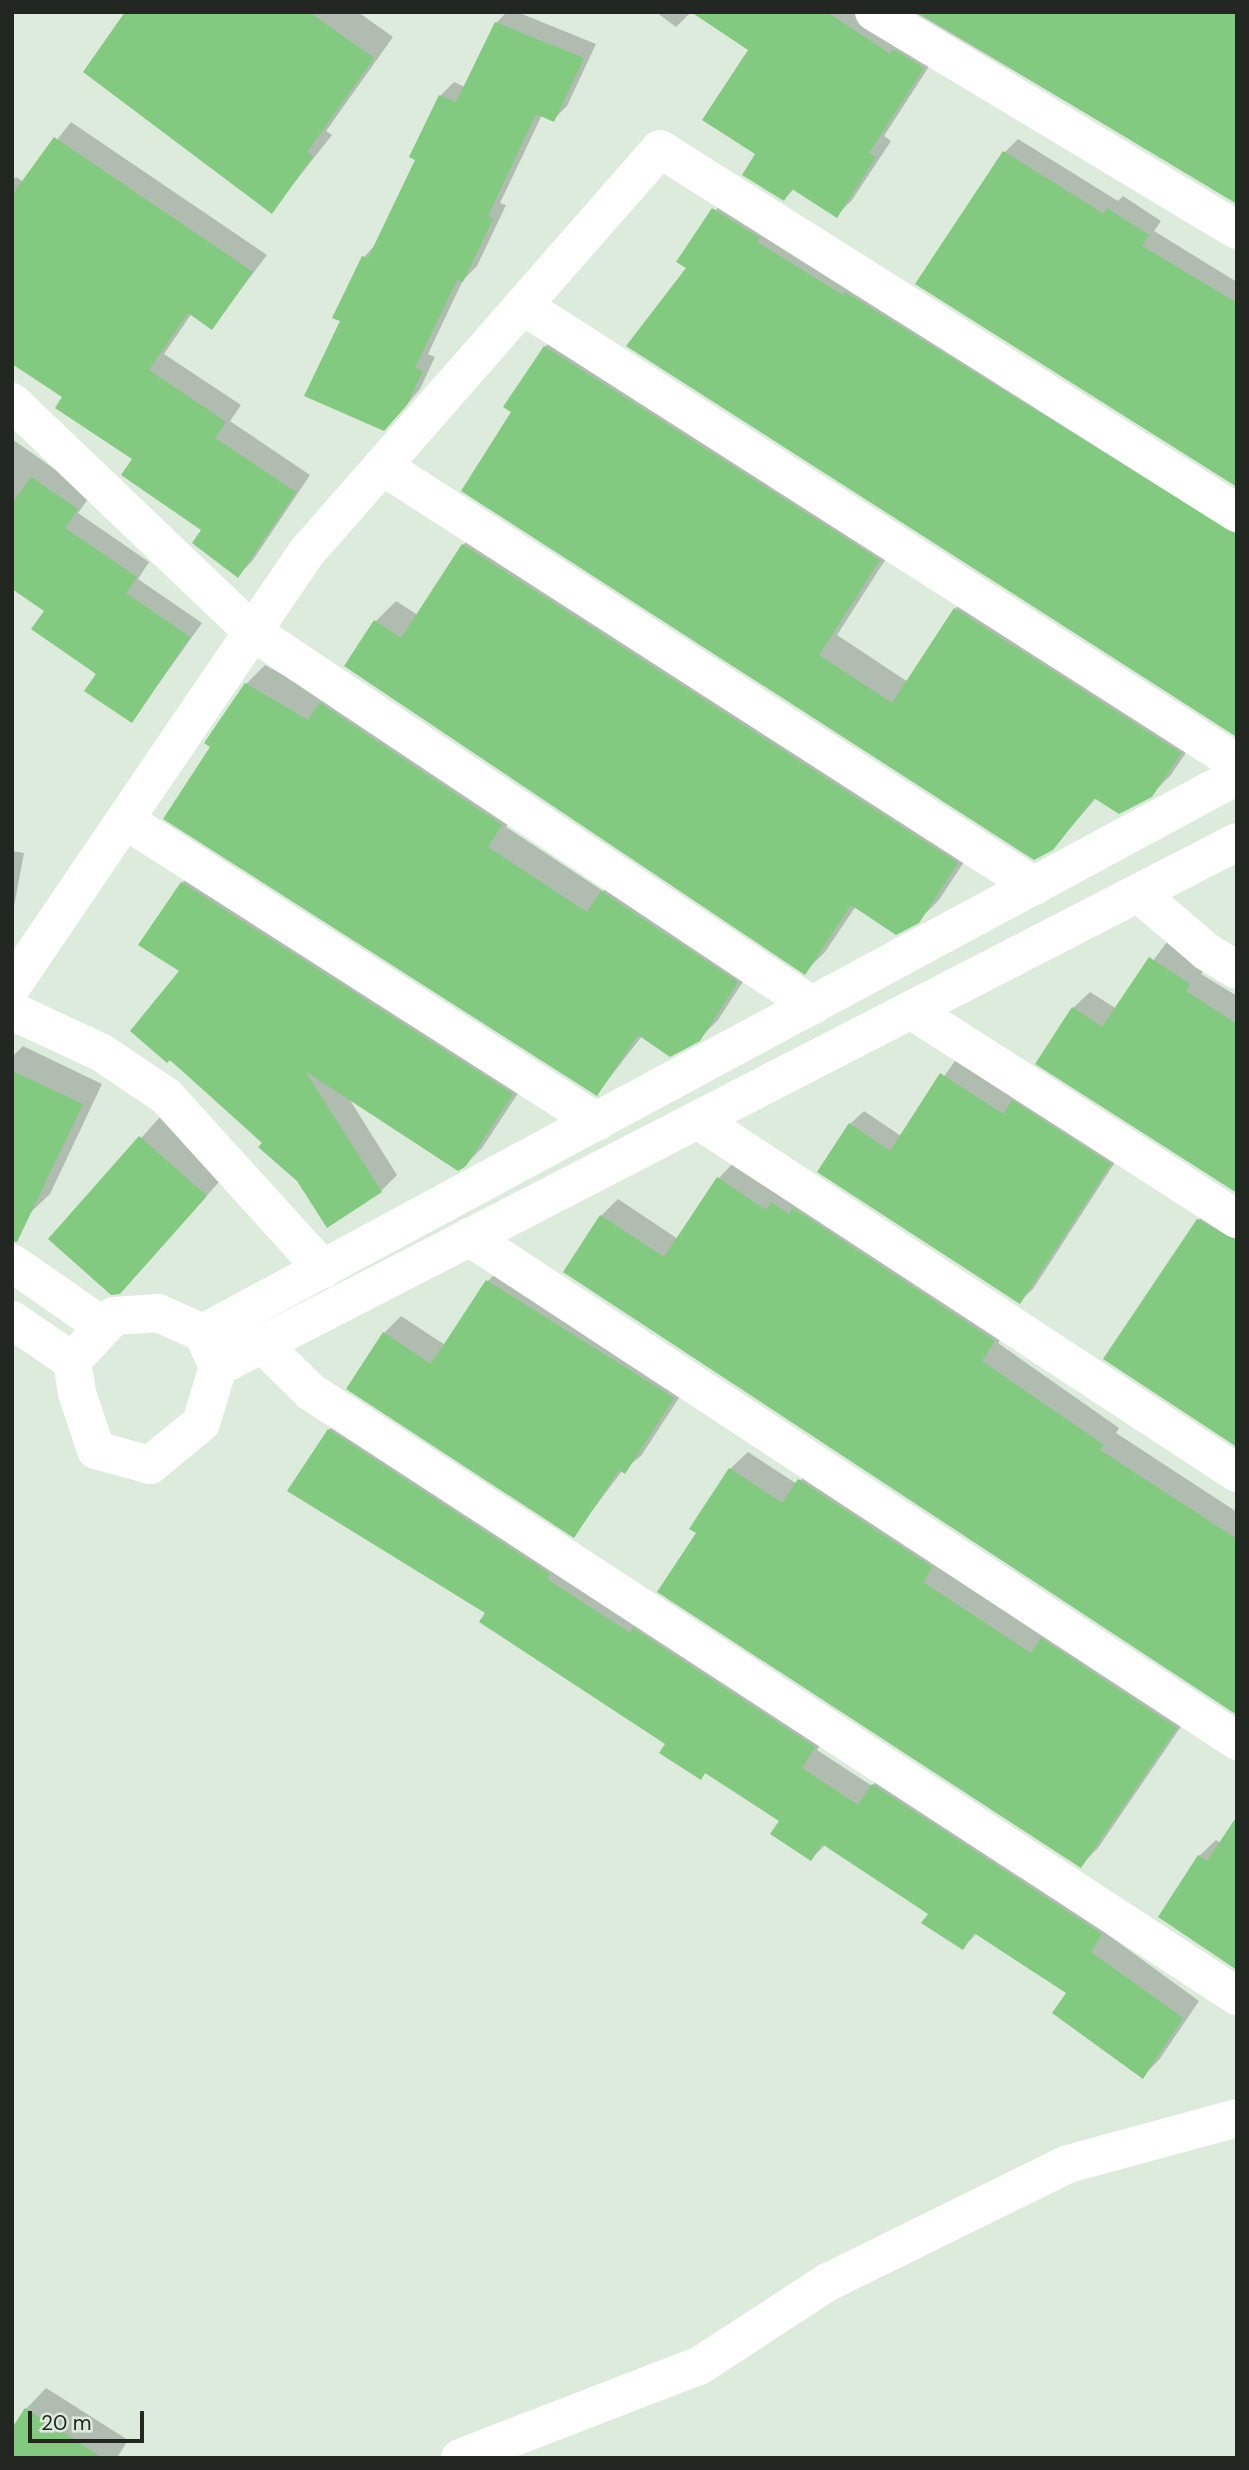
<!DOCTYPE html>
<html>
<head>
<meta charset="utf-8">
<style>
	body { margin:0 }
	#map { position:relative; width:1249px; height:2470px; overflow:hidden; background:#ddebdc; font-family:"DM Sans",sans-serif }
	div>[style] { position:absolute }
	.shadow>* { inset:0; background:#0003 }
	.building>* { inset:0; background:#81ca7f }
	.minor>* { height:38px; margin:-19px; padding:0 19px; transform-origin:19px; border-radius:19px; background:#fff }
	span { translate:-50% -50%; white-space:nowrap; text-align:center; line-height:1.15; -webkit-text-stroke:7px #ddebdc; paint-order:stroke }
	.frame { position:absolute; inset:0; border:14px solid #222721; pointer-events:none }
	.scale { position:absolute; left:28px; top:2411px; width:116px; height:32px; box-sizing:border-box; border:4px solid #222721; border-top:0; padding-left:9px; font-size:21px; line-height:24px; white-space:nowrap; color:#222721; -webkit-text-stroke:5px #ddebdc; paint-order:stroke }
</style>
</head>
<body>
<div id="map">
	<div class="shadow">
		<i style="clip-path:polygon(127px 12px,358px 12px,393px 37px,326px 131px,332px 135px,272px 211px)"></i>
		<i style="clip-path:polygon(507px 12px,517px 12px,596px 44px,567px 106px,553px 120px,542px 115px,500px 203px,506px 205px,477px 266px,463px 280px,428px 354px,435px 357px,420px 389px,398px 415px,343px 321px,364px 257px,376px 244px,418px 159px,440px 96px,454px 82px,465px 87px,496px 23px)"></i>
		<i style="clip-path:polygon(656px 12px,691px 12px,676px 27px)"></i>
		<i style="clip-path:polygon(694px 12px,878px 12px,939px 51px,884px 136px,891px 141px,852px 200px,836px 216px,794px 189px,784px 199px,758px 154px,750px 49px)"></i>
		<i style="clip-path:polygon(914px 12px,1237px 12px,1237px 202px)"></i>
		<i style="clip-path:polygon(71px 122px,267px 255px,212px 327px,192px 313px,164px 354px,241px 405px,230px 421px,310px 475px,253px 560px,238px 576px,203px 530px,134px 459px,64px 397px,12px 362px,12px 181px,16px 177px,24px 182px)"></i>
		<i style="clip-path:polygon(1018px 139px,1118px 201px,1123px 196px,1161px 221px,1154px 231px,1237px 282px,1237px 485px,1004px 153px)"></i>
		<i style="clip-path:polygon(727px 195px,1237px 513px,1237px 737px,628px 345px,689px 268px,679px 261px)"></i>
		<i style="clip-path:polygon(564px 328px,898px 540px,837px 635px,908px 682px,955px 609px,975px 590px,1199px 733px,1171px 775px,1151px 795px,1097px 797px,1052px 849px,514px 412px,545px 347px)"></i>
		<i style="clip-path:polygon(12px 439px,91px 495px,78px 513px,149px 562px,138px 579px,202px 623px,132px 721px,46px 610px,12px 586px)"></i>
		<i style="clip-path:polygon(484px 524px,977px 842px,939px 900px,918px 921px,856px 906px,825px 952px,805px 972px,375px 622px,396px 601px,418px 615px,463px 545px)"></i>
		<i style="clip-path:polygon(265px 665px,520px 806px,506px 827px,603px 891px,621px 873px,755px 963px,718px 1020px,699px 1039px,642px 1036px,597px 1094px,213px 747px,246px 684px)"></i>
		<i style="clip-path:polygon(12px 851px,24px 853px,12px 917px)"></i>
		<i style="clip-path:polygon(198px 867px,528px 1078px,482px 1148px,465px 1165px,348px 1097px,397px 1175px,381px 1191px,327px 1225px,298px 1180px,264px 1142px,225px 1104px,133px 1031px,181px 971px,182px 883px)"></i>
		<i style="clip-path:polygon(1167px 942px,1206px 967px,1201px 974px,1237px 996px,1237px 1191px,1073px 1008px,1090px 992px,1117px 1009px)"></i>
		<i style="clip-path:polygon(23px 1046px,102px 1084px,50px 1194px,29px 1214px,12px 1206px,12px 1057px)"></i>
		<i style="clip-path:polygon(955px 1061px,1123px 1150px,1033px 1289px,1019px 1302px,850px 1124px,864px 1111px,901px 1136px)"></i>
		<i style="clip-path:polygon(161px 1116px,226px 1174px,140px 1271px,50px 1239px)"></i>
		<i style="clip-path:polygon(735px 1161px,1011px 1324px,998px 1343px,1119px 1428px,1116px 1433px,1237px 1512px,1237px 1713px,565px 1272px,601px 1216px,618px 1199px,678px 1239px,719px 1178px)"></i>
		<i style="clip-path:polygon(1215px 1204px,1237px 1236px,1237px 1447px,1106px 1359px,1198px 1220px)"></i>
		<i style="clip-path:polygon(505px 1264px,690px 1381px,641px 1456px,622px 1471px,574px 1535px,384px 1333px,401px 1316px,445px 1345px,488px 1281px)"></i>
		<i style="clip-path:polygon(346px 1413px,831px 1729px,817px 1750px,872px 1786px,890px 1768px,1118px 1917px,1107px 1934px,1199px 2001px,1159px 2060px,1142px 2077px,1068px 1992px,977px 1933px,963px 1948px,930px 1913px,826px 1844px,811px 1859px,781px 1821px,707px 1772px,700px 1778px,668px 1744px,488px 1613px,329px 1430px)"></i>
		<i style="clip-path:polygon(748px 1452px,797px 1484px,817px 1463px,1193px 1709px,1098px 1848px,1080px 1866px,698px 1533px,730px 1469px)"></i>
		<i style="clip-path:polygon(1216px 1840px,1221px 1843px,1237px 1968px,1199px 1856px)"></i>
		<i style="clip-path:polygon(46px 2388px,128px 2440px,117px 2458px,12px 2458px,26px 2409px)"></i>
	</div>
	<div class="building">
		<i style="clip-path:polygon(125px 12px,309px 12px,374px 58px,307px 152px,313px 156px,272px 214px,83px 72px)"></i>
		<i style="clip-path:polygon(691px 12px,827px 12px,890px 54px,893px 49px,924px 68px,869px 153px,876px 157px,837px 218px,792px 189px,784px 201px,742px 175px,755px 154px,702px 120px,748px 50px)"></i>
		<i style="clip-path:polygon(917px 12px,1237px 12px,1237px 204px)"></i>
		<i style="clip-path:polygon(495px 22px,584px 58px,554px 122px,536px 114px,488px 216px,493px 219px,463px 282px,457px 280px,415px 368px,423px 371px,407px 405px,384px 431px,304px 396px,340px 321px,332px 318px,362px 256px,368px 258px,415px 160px,409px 157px,439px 95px,456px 102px)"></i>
		<i style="clip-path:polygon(54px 137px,253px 272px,212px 330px,188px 313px,149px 370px,226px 422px,215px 438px,296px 492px,238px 578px,192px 543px,201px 530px,121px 475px,132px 459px,55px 408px,62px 397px,12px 364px,12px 195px)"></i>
		<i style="clip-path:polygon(1003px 151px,1104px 214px,1107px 208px,1149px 235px,1142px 246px,1237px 303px,1237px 487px,915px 284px)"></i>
		<i style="clip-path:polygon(712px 208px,760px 238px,757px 242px,843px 295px,845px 292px,1237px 535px,1237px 737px,626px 346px,686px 268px,676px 262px)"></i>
		<i style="clip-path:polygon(544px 346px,880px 560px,819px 655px,892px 703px,954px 608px,1181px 753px,1152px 797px,1119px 814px,1094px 798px,1053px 850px,1034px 860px,461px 491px,511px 412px,503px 407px)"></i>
		<i style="clip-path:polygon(31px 477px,78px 509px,65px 528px,137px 577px,126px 593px,190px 637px,132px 723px,84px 691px,96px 674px,31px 629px,44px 611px,12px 589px,12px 504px)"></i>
		<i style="clip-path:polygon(462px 544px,958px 863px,919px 923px,896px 935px,851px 905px,805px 975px,344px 666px,374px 620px,401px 638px)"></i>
		<i style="clip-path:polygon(245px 683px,308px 720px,320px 703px,502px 825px,488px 847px,587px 912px,601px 891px,738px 982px,700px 1041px,670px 1057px,638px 1035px,597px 1096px,163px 819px,210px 747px,204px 743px)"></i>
		<i style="clip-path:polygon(181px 882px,513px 1094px,466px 1166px,458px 1171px,305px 1071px,382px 1192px,327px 1228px,297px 1181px,258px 1147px,262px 1143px,170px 1060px,167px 1063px,130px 1031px,179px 971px,138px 945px)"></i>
		<i style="clip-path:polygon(1149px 957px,1190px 984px,1186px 991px,1237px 1024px,1237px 1193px,1035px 1064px,1072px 1007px,1102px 1027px)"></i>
		<i style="clip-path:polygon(12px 1071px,83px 1104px,17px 1242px,12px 1241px)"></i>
		<i style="clip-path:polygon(940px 1073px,1003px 1114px,1012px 1100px,1111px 1164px,1020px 1304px,817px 1172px,849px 1123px,890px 1151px)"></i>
		<i style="clip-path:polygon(139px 1136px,207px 1196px,120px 1294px,111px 1295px,48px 1239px)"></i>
		<i style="clip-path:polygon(717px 1177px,766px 1210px,771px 1202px,789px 1214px,793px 1208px,995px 1341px,982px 1361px,1104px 1445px,1100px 1450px,1237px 1539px,1237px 1715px,563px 1272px,600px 1215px,664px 1257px)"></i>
		<i style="clip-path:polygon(1197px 1219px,1237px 1241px,1237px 1447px,1103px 1359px)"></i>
		<i style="clip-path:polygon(486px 1280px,674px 1398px,625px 1474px,619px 1470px,574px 1538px,346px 1389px,383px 1332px,431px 1364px)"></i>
		<i style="clip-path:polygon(328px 1429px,550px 1574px,547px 1579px,630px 1633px,633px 1628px,815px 1747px,802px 1768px,858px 1805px,872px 1784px,1102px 1934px,1091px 1952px,1183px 2018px,1143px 2079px,1052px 2013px,1066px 1993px,974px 1933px,963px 1950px,921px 1923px,928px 1914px,822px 1844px,811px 1861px,770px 1834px,779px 1821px,705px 1773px,701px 1780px,659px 1753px,665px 1744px,479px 1622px,485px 1613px,287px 1491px)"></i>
		<i style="clip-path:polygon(729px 1468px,782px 1503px,798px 1479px,932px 1567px,923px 1582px,1031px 1653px,1041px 1638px,1177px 1728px,1081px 1868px,657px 1592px,696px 1533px,689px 1529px)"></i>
		<i style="clip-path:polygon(1237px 1816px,1237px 1970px,1158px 1917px,1198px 1855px,1207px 1861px)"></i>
		<i style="clip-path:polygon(25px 2408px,103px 2458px,12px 2458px,12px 2428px)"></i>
	</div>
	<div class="minor">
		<i style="left:874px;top:12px;width:423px;rotate:31deg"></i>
		<i style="left:523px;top:306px;width:848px;rotate:32.62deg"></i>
		<i style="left:12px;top:402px;width:333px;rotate:43.7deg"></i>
		<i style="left:253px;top:632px;width:673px;rotate:33.74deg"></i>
		<i style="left:382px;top:466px;width:776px;rotate:32.79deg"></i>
		<i style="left:125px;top:820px;width:560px;rotate:32.61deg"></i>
		<i style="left:1138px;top:893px;width:91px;rotate:40.5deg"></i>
		<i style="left:1207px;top:952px;width:35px;rotate:31deg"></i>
		<i style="left:12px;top:986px;width:523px;rotate:-55.82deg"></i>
		<i style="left:306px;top:553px;width:537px;rotate:-48.77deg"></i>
		<i style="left:660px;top:149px;width:682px;rotate:32.25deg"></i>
		<i style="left:911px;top:1010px;width:387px;rotate:32.7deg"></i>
		<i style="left:12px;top:1011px;width:99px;rotate:25deg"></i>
		<i style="left:102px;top:1053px;width:77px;rotate:33.9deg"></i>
		<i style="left:166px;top:1096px;width:234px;rotate:47.8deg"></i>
		<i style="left:698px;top:1120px;width:644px;rotate:33.22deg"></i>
		<i style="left:469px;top:1237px;width:919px;rotate:33.27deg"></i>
		<i style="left:12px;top:1263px;width:112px;rotate:34.8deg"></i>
		<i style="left:12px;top:1320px;width:73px;rotate:34.3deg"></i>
		<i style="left:203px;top:1333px;width:1174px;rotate:-28.31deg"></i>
		<i style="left:262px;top:1344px;width:69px;rotate:44.4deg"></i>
		<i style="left:311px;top:1392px;width:1106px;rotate:33.12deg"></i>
		<i style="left:218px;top:1367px;width:37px;rotate:-114deg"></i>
		<i style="left:203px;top:1333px;width:49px;rotate:-156deg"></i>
		<i style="left:158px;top:1313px;width:44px;rotate:176.1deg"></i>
		<i style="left:114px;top:1316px;width:62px;rotate:133deg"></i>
		<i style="left:72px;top:1361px;width:32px;rotate:81deg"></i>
		<i style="left:77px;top:1393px;width:60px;rotate:71.6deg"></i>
		<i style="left:96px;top:1450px;width:56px;rotate:15.5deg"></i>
		<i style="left:150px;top:1465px;width:66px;rotate:-39.5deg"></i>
		<i style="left:201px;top:1423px;width:59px;rotate:-73.1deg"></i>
		<i style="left:218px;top:1367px;width:1146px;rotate:-27.26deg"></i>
		<i style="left:460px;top:2458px;width:256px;rotate:-21.1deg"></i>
		<i style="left:699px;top:2366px;width:154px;rotate:-33.1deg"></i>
		<i style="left:828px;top:2282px;width:267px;rotate:-26.2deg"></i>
		<i style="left:1068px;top:2164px;width:175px;rotate:-15.2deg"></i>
	</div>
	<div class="frame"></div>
	<div class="scale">20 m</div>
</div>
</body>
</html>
